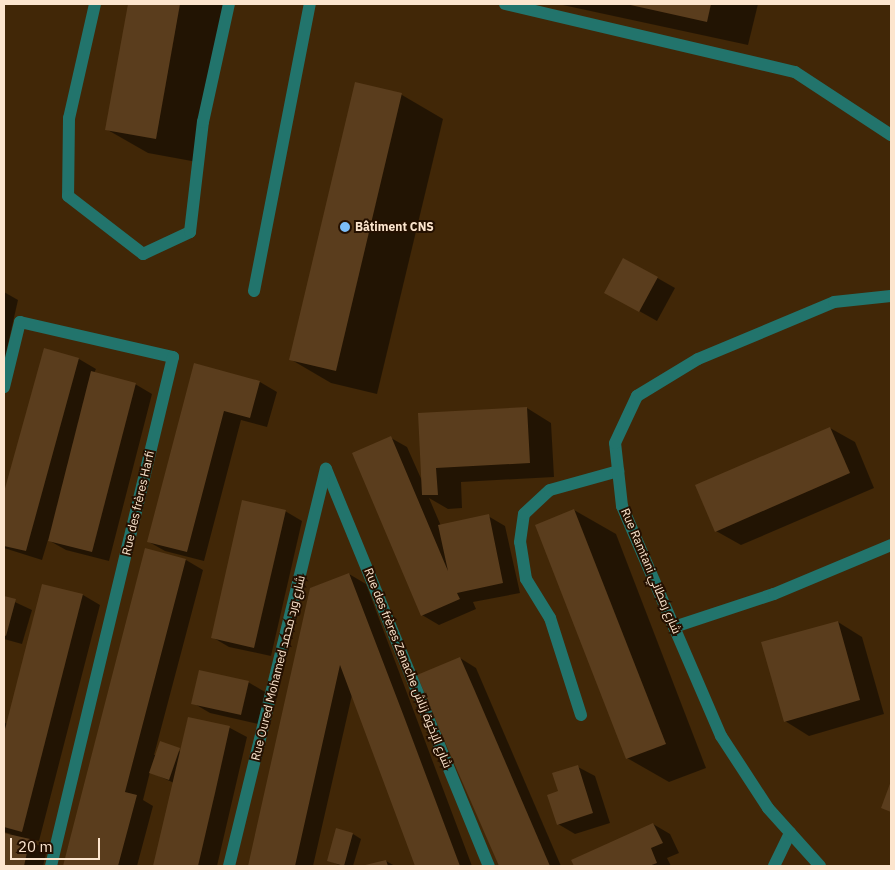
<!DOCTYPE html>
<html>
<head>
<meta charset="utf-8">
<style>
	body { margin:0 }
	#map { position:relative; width:895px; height:870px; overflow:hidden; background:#412707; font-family:"IBM Plex Sans",Cairo,sans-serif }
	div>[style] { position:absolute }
	.shadow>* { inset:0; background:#0007 }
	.building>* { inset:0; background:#5a3d1d }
	.service>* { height:12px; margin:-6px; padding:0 6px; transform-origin:6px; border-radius:6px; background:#22746c }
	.minor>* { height:12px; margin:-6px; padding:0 6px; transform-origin:6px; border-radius:6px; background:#22746c }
	.dots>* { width:14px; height:14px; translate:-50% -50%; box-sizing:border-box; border:2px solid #241000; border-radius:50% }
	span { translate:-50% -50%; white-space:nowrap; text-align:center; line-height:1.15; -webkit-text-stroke:4px #241000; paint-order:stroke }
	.poi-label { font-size:12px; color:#fce5ce; font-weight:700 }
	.left { translate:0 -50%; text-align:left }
	.street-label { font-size:12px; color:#fce5ce }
	.frame { position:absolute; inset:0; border:5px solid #fce5ce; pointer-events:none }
	.scale { position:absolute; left:10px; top:838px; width:90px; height:22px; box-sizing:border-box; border:2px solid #fce5ce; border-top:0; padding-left:6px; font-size:15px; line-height:18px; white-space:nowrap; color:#fce5ce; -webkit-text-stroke:4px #241000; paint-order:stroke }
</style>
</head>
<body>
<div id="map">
	<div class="shadow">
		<i style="clip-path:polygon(129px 4px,226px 4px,197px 162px,148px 153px,106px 129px)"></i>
		<i style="clip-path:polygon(558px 4px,758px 4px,748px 45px)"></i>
		<i style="clip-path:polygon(356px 84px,402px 95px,443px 119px,377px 394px,331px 383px,290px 359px)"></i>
		<i style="clip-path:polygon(624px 259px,675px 288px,657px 321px,623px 302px)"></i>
		<i style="clip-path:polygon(4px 292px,18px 300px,4px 362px)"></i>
		<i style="clip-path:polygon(45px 350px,79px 359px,96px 369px,94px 373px,135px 384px,152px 394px,109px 561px,66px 550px,48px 540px,42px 560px,4px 548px,4px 497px)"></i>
		<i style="clip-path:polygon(195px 364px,260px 382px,277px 392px,267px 427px,241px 420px,204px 561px,165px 551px,149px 542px)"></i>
		<i style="clip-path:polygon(527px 408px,551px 423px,554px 477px,461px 482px,462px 508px,448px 509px,429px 498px,441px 526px,488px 516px,505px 526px,520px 593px,473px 602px,476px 609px,439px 625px,422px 615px,391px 438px,407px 447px,423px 483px,420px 414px)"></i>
		<i style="clip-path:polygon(830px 428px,855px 442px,874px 488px,741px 545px,716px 531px)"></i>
		<i style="clip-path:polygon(574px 510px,616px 534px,706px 768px,669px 782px,627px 758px)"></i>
		<i style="clip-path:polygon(285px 511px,302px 521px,271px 656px,229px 647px,212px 637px)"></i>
		<i style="clip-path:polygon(146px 550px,186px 560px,203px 570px,154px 755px,181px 751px,189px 718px,230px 728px,247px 737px,217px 866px,155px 866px,174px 783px,150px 772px,143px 800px,153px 806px,137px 866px,64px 866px)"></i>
		<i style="clip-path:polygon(349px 574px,366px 584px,472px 866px,416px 866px,352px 695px,313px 866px,249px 866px,311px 588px)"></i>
		<i style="clip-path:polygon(43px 585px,83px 595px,100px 605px,39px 841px,27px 839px,47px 850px,43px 866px,4px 866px,4px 834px,11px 834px,4px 832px,4px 722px,7px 724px)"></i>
		<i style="clip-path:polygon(4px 597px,32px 610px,22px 644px,4px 639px)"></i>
		<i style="clip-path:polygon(838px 622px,862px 637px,884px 714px,809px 736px,785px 721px)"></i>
		<i style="clip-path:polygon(460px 658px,476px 668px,561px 866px,500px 866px,419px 676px)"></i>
		<i style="clip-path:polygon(248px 682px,265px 692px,258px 724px,210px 713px,193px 703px)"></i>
		<i style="clip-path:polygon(578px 767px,595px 776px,610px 823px,575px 834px,558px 824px,560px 792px)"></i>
		<i style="clip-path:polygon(653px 824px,670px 834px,679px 853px,667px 858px,671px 866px,576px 866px,573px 860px)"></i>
		<i style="clip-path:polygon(353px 834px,361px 839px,353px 866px,341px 866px,328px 860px)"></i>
		<i style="clip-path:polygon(386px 861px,395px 866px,363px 866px)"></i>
	</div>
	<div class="building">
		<i style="clip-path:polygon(128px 4px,180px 4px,156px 139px,105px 130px)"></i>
		<i style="clip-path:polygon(626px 4px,711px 4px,707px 22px)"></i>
		<i style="clip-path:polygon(355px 82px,402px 93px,336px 371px,289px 360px)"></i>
		<i style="clip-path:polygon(623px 258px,658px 277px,639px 312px,604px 293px)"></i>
		<i style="clip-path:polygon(44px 348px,79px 358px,26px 551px,4px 546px,4px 492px)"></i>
		<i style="clip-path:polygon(194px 363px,260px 381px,250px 418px,224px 411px,187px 552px,147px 542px)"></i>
		<i style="clip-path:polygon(91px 371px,136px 383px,92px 552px,48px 541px)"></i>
		<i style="clip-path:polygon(527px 407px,530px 463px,436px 468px,438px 495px,422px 495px,418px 413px)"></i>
		<i style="clip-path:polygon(830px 427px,850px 473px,715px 532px,695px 485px)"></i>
		<i style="clip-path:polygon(391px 436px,448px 571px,438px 525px,489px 514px,503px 583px,457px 593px,460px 599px,421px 616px,352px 453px)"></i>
		<i style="clip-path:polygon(242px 500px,286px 510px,254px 648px,211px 638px)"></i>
		<i style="clip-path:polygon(574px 509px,666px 744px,626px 759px,535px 525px)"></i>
		<i style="clip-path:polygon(145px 548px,186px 559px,125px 792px,137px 795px,118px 866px,63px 866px)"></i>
		<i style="clip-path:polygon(349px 573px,403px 714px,460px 866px,415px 866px,340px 665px,295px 866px,248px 866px,310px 588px)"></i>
		<i style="clip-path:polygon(42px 584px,83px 594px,22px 832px,4px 827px,4px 733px)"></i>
		<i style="clip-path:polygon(4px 596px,16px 599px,6px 636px,4px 635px)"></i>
		<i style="clip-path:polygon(838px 621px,860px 700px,784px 722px,761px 642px)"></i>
		<i style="clip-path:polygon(460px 657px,474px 689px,550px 866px,499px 866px,444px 740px,417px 675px)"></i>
		<i style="clip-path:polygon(199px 670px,249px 681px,241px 715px,191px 704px)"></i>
		<i style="clip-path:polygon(188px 717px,230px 726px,215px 793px,198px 866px,153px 866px)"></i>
		<i style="clip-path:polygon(160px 741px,180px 748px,169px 780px,149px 773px)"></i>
		<i style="clip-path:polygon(578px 765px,593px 813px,557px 825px,547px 795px,558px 791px,552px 773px)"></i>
		<i style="clip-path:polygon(891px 781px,891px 812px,881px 808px)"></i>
		<i style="clip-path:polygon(653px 823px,663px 843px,651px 848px,657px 863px,649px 866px,574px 866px,571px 860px)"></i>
		<i style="clip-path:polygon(336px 828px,353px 833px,344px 866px,327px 861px)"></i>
		<i style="clip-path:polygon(4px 833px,30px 839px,24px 866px,4px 866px)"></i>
		<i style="clip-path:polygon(386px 860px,388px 866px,361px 866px)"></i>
	</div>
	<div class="service">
		<i style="left:505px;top:4px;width:298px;rotate:13.2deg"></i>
		<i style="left:795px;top:72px;width:115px;rotate:33.3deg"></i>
		<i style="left:254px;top:291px;width:292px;rotate:-79deg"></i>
	</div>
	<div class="minor">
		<i style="left:95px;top:4px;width:117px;rotate:102.8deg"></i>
		<i style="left:69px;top:118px;width:78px;rotate:90.7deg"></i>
		<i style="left:68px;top:196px;width:95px;rotate:37.7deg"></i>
		<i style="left:143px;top:254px;width:52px;rotate:-25.1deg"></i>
		<i style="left:190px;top:232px;width:111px;rotate:-83.3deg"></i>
		<i style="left:203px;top:122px;width:121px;rotate:-77.6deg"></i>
		<i style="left:4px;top:387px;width:67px;rotate:-76.2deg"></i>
		<i style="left:20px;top:322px;width:157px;rotate:12.9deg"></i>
		<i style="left:173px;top:357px;width:523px;rotate:103.48deg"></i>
		<i style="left:326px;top:469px;width:429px;rotate:67.7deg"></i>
		<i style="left:674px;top:627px;width:105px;rotate:-18.3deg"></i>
		<i style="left:774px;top:594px;width:127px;rotate:-22.7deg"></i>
		<i style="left:581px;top:715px;width:102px;rotate:-107.7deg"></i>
		<i style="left:550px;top:618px;width:46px;rotate:-121.6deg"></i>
		<i style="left:526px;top:579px;width:37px;rotate:-99deg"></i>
		<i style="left:520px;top:542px;width:28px;rotate:-82deg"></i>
		<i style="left:524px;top:514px;width:35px;rotate:-43deg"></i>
		<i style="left:550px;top:490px;width:71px;rotate:-15.6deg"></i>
		<i style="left:229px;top:866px;width:409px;rotate:-76.3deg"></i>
		<i style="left:774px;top:866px;width:37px;rotate:-64deg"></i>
		<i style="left:820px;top:866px;width:78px;rotate:-131.9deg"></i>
		<i style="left:768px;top:808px;width:86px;rotate:-123.1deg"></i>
		<i style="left:721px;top:736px;width:250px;rotate:-113.3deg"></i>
		<i style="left:622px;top:506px;width:63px;rotate:-96.3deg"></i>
		<i style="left:615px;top:443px;width:52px;rotate:-64.9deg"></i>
		<i style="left:637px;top:396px;width:71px;rotate:-31.2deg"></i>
		<i style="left:698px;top:359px;width:147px;rotate:-22.7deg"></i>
		<i style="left:834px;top:302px;width:57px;rotate:-6deg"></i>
	</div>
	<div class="dots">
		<i style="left:345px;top:227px;background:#7cbef9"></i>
	</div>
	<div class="poi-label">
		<span class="left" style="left:355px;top:227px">Bâtiment CNS</span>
	</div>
	<div class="street-label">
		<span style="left:138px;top:503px;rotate:-77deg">Rue des frères Harfi</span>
		<span style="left:651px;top:571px;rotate:67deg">Rue Ramtani شارع رمطاني</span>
		<span style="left:278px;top:668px;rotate:-76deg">Rue Oured Mohamed شارع ورد محمد</span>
		<span style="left:408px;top:668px;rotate:68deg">Rue des frères Zenache شارع الإخوة زناش</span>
	</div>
	<div class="frame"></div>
	<div class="scale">20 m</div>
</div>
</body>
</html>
